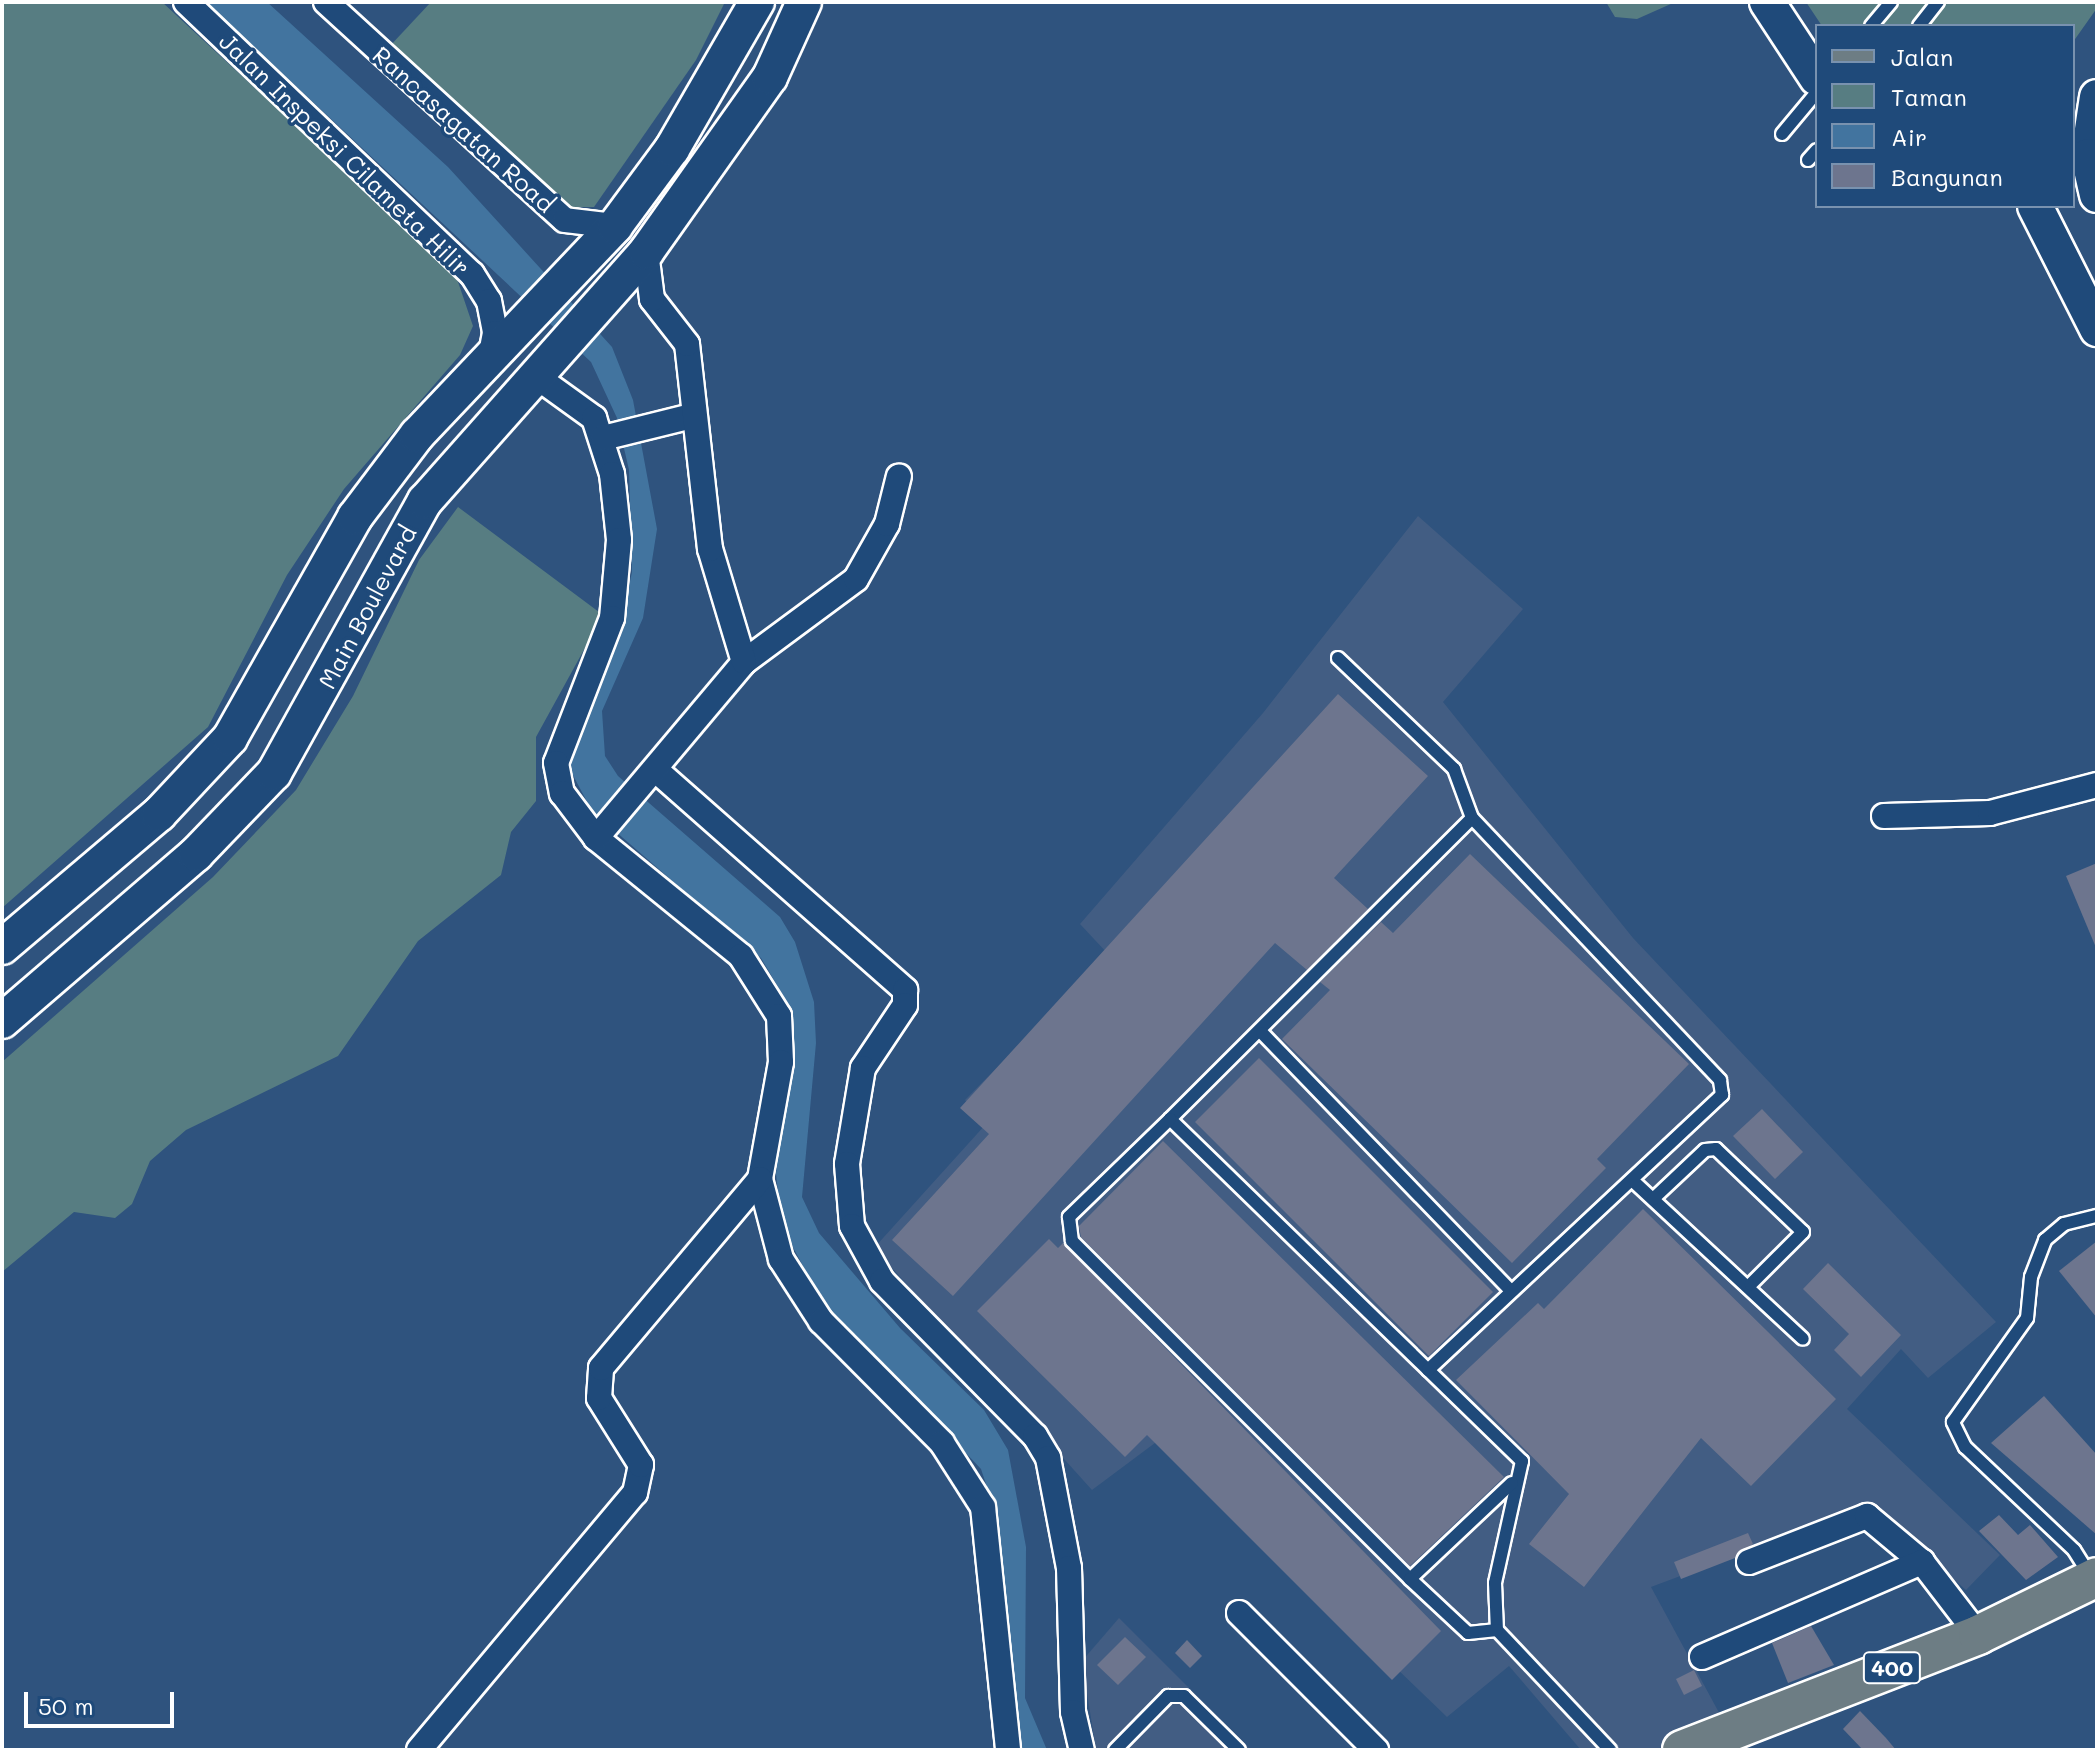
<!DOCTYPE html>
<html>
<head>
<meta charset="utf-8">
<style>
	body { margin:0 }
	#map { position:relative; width:2099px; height:1752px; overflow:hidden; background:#2f537e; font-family:Mali,sans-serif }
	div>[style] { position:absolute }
	.built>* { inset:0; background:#425d83 }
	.green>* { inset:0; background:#577d82 }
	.water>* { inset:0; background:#42749f }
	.building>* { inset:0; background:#6d758e }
	.roads { filter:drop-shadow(2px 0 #fff) drop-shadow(-2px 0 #fff) drop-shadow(0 2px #fff) drop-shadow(0 -2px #fff) }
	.service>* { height:12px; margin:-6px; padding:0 6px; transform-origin:6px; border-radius:6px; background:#1f4a7a }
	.minor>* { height:24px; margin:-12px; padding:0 12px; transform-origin:12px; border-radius:12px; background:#1f4a7a }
	.secondary>* { height:34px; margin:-17px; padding:0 17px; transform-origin:17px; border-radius:17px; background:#1f4a7a }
	.primary>* { height:38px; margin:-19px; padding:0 19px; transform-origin:19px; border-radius:19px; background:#6d7d84 }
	span { translate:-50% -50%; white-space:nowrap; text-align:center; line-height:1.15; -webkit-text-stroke:7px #1f4a7a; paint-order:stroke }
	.shield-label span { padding:2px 6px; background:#1f4a7a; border:2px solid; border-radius:6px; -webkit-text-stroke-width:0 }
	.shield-label { font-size:22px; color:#fff; font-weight:700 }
	.street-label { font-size:24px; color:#fff }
	.frame { position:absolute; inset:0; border:4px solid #fff; pointer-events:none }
	.legend { position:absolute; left:1815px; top:24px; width:260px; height:184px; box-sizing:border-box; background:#1f4a7a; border:2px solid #7992af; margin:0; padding:10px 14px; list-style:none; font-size:24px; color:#fff }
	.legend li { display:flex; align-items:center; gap:16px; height:40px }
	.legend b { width:40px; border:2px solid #7992af }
	.scale { position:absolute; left:24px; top:1692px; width:150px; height:36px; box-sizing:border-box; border:4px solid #fff; border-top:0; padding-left:10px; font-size:24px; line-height:28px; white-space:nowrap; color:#fff; -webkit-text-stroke:6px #1f4a7a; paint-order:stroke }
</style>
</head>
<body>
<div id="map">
	<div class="built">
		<i style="clip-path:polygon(1418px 516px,1523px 609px,1443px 702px,1633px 938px,1996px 1322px,1928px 1378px,1901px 1349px,1847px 1409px,2000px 1555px,1966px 1590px,1869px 1505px,1651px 1587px,1723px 1720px,1667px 1750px,1581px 1750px,1509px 1666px,1447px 1717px,1159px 1440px,1092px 1490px,874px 1248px,986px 1124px,965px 1100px,1108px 954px,1080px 924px,1263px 713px)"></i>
		<i style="clip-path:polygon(1119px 1618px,1251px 1750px,1096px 1750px,1082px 1661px)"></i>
	</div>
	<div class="green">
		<i style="clip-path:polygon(2px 2px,162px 2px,455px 273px,473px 326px,460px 355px,344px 489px,287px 575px,208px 727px,2px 908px)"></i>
		<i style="clip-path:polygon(431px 2px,725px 2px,696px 60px,594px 207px,564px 207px,389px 47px)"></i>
		<i style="clip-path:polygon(1606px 2px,1673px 2px,1673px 3px,1637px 19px,1615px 17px)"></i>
		<i style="clip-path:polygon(1806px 2px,2097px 2px,2097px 8px,2073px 42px,2073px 26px,1822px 26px)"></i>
		<i style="clip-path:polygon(458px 507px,603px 615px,536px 737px,536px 801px,511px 832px,501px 875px,418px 941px,338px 1056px,186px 1130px,150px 1161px,132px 1204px,115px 1218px,74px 1212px,2px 1272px,2px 1062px,213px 877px,296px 790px,353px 696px,419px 560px)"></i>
	</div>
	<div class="water">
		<i style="clip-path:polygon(206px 2px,267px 2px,448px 167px,612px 347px,633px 400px,657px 529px,643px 618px,602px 711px,605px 756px,618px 776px,780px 917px,795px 942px,814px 1002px,816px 1043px,802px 1197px,819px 1233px,900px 1328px,984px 1410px,1008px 1450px,1026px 1547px,1025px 1698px,1047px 1750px,1022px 1750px,1008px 1705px,997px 1517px,981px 1469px,822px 1301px,782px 1227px,776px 1174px,790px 1032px,784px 997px,761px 958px,592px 811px,567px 764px,622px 618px,632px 572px,629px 470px,617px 418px,591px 362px)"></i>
	</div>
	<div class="building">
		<i style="clip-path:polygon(1338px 694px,1428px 776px,1334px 878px,1368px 909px,1307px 970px,1275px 943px,953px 1296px,892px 1240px,989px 1134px,960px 1108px)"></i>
		<i style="clip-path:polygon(1470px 854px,1689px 1064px,1597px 1159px,1606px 1168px,1512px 1263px,1282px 1039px,1330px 990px,1320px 982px,1381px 922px,1393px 933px)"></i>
		<i style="clip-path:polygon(2097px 863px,2097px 950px,2066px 876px)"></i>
		<i style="clip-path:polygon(1259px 1058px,1493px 1292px,1429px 1356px,1195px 1122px)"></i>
		<i style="clip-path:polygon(1762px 1109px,1803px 1152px,1775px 1179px,1733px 1136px)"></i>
		<i style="clip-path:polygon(1163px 1141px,1504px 1477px,1410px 1566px,1081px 1237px,1079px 1226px)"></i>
		<i style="clip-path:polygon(1643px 1209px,1836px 1399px,1751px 1486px,1701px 1438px,1584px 1587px,1529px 1544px,1569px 1494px,1456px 1380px,1538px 1303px,1544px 1309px)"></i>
		<i style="clip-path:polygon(1049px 1239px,1058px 1248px,1063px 1243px,1441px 1631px,1392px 1680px,1147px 1435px,1125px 1457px,977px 1311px)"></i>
		<i style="clip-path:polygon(2097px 1241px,2097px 1318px,2059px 1271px)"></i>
		<i style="clip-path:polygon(1828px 1263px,1901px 1335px,1861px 1377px,1834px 1350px,1849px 1334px,1803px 1289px)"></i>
		<i style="clip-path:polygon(2044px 1396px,2097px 1455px,2097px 1535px,1991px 1443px)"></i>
		<i style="clip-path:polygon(1999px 1515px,2018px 1535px,2030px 1525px,2058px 1557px,2026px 1580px,1979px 1531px)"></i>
		<i style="clip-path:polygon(1748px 1533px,1753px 1544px,1735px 1558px,1681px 1579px,1674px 1562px)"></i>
		<i style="clip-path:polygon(1811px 1626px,1834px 1665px,1788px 1683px,1772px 1643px)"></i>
		<i style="clip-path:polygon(1125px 1637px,1146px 1657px,1118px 1685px,1097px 1665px)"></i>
		<i style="clip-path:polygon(1187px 1640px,1202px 1656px,1190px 1668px,1175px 1653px)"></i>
		<i style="clip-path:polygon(1694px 1670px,1702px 1686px,1684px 1695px,1676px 1679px)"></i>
		<i style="clip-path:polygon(1860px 1711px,1886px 1738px,1896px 1750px,1863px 1750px,1843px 1729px)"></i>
	</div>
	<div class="roads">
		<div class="service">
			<i style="left:1871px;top:26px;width:31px;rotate:-50deg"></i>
			<i style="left:1919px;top:26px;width:31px;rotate:-52deg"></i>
			<i style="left:1782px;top:134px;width:55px;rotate:-50.2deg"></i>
			<i style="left:1808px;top:160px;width:13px;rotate:-48deg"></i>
			<i style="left:1338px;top:658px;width:161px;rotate:43.7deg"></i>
			<i style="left:1454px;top:769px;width:52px;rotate:69.8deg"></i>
			<i style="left:1472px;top:818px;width:426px;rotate:135.1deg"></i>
			<i style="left:1170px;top:1119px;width:491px;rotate:44.2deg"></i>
			<i style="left:1522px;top:1461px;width:125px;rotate:102.5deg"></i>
			<i style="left:1495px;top:1583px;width:47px;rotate:87.6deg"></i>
			<i style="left:1497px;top:1630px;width:165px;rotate:46.7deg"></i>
			<i style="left:1262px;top:1033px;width:357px;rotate:46deg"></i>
			<i style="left:1170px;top:1119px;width:141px;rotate:135.9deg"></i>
			<i style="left:1069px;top:1217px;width:24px;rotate:83deg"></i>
			<i style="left:1072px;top:1241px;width:478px;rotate:45deg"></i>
			<i style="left:1410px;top:1579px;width:140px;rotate:-43.3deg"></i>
			<i style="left:1632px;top:1180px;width:233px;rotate:42.9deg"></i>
			<i style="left:1653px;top:1199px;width:71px;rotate:-43.3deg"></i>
			<i style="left:1705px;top:1150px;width:11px;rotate:-5deg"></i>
			<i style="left:1716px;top:1149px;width:120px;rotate:43.7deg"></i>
			<i style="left:1803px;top:1232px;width:74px;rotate:135deg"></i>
			<i style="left:1428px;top:1370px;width:403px;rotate:-43.1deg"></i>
			<i style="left:1722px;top:1095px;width:15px;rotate:-98deg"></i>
			<i style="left:1720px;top:1080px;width:361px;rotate:-133.4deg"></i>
			<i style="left:2089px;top:1574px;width:28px;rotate:-122deg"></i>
			<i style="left:2074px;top:1550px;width:150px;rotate:-136.6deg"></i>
			<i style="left:1965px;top:1447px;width:28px;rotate:-116deg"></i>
			<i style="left:1953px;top:1422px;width:128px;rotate:-54.6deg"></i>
			<i style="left:2027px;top:1318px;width:41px;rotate:-84.4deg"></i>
			<i style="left:2031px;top:1277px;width:40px;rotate:-69deg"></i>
			<i style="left:2045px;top:1240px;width:25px;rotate:-40deg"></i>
			<i style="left:2064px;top:1224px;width:34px;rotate:-14deg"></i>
			<i style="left:1410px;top:1579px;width:79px;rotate:43deg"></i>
			<i style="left:1468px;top:1633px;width:29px;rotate:-6deg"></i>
			<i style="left:1115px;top:1750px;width:76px;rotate:-45.5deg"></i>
			<i style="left:1168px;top:1696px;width:16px"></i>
			<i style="left:1184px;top:1696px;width:77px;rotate:44.5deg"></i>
		</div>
		<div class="minor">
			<i style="left:186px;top:2px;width:395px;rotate:43.6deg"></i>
			<i style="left:472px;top:274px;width:32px;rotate:58deg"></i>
			<i style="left:489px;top:301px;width:33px;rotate:79deg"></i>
			<i style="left:495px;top:333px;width:26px;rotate:101deg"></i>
			<i style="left:326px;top:2px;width:323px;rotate:42.4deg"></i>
			<i style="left:565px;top:220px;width:50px;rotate:6.8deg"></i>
			<i style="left:522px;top:389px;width:23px;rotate:-18deg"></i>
			<i style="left:544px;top:382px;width:62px;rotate:35.8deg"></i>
			<i style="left:594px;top:418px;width:59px;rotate:72.2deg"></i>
			<i style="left:612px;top:474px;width:66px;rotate:83.9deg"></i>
			<i style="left:619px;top:540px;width:78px;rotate:95.1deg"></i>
			<i style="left:612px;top:618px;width:155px;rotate:111.1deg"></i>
			<i style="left:556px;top:763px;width:31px;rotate:79deg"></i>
			<i style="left:562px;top:793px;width:56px;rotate:52.9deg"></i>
			<i style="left:596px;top:838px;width:187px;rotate:39.1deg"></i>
			<i style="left:741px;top:956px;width:71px;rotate:57.7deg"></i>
			<i style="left:779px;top:1016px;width:46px;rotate:87.5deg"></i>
			<i style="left:781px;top:1062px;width:119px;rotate:100.2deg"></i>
			<i style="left:760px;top:1179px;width:83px;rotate:75.3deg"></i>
			<i style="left:781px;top:1259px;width:74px;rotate:57.2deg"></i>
			<i style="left:821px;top:1321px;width:172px;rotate:45.2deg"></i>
			<i style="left:942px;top:1443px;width:76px;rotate:57.4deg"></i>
			<i style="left:983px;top:1507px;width:244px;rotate:84.1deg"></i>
			<i style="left:603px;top:438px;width:92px;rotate:-13.9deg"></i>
			<i style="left:744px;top:662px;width:139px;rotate:-36.5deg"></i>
			<i style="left:856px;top:579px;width:63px;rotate:-60.6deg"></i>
			<i style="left:887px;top:524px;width:49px;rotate:-76deg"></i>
			<i style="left:657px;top:771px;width:331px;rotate:41.4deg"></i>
			<i style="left:905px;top:990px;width:15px;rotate:90deg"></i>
			<i style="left:905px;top:1005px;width:76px;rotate:123.7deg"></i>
			<i style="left:863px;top:1068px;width:97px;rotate:99.5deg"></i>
			<i style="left:847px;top:1164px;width:62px;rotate:85.4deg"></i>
			<i style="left:852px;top:1226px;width:63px;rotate:61.4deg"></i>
			<i style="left:882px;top:1281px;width:218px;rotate:45.4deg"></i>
			<i style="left:1035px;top:1436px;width:26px;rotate:59deg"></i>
			<i style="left:1048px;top:1458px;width:112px;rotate:79.2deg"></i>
			<i style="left:1069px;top:1568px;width:144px;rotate:88.4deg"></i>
			<i style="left:1073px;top:1712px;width:39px;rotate:77deg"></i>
			<i style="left:1884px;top:816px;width:106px;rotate:-1.6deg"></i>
			<i style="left:1990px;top:813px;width:111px;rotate:-14.7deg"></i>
			<i style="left:596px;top:838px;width:230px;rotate:-49.9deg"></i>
			<i style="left:744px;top:662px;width:118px;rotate:-106.7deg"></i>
			<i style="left:710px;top:549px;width:206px;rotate:-96.4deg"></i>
			<i style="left:687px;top:344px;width:57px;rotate:-127.9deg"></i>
			<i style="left:652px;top:299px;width:47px;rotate:-97.3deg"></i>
			<i style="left:1749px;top:1562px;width:127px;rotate:-21.3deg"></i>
			<i style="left:1867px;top:1516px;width:72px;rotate:39.9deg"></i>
			<i style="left:1922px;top:1562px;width:92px;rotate:52.5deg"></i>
			<i style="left:1239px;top:1613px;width:194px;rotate:45deg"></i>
			<i style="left:1702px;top:1657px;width:240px;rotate:-23.4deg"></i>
			<i style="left:419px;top:1750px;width:336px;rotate:-50deg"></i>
			<i style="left:635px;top:1493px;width:29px;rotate:-78deg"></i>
			<i style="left:641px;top:1465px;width:79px;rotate:-122.1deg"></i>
			<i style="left:599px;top:1398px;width:30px;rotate:-86deg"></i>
			<i style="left:601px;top:1368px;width:247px;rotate:-49.9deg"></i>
		</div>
		<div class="secondary">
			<i style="left:1767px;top:2px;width:91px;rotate:56.7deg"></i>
			<i style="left:2097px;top:97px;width:60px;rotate:98.7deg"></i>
			<i style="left:2088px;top:156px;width:40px;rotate:77deg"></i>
			<i style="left:2035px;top:206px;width:138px;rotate:63.2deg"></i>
			<i style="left:2px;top:947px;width:206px;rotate:-40.3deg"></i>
			<i style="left:159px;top:814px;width:104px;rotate:-46.9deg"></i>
			<i style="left:230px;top:738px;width:254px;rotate:-60.5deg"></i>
			<i style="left:355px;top:517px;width:103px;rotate:-52.9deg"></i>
			<i style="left:417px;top:435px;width:288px;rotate:-46.5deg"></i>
			<i style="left:615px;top:226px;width:96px;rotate:-53.5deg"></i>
			<i style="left:672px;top:149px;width:170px;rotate:-60deg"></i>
			<i style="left:2px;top:1021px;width:256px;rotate:-40.7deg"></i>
			<i style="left:196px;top:854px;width:112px;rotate:-46.1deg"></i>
			<i style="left:274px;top:773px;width:311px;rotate:-61deg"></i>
			<i style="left:425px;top:501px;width:333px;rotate:-48.4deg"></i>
			<i style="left:646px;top:252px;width:214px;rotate:-54.7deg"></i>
			<i style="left:770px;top:77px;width:82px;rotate:-65.6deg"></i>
		</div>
		<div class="primary">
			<i style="left:1682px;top:1750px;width:318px;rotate:-21.2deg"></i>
			<i style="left:1978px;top:1635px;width:132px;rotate:-26deg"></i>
		</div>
	</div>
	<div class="shield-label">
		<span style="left:1892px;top:1668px">400</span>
	</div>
	<div class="street-label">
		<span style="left:464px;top:129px;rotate:42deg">Rancasagatan Road</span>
		<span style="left:345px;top:154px;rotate:44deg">Jalan Inspeksi Cilameta Hilir</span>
		<span style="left:367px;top:607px;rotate:-62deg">Main Boulevard</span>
	</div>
	<div class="frame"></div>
	<ul class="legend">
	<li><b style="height:10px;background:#6d7d84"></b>Jalan</li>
	<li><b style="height:22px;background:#577d82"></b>Taman</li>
	<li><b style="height:22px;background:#42749f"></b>Air</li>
	<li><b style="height:22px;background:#6d758e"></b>Bangunan</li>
	</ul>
	<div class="scale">50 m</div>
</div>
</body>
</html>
